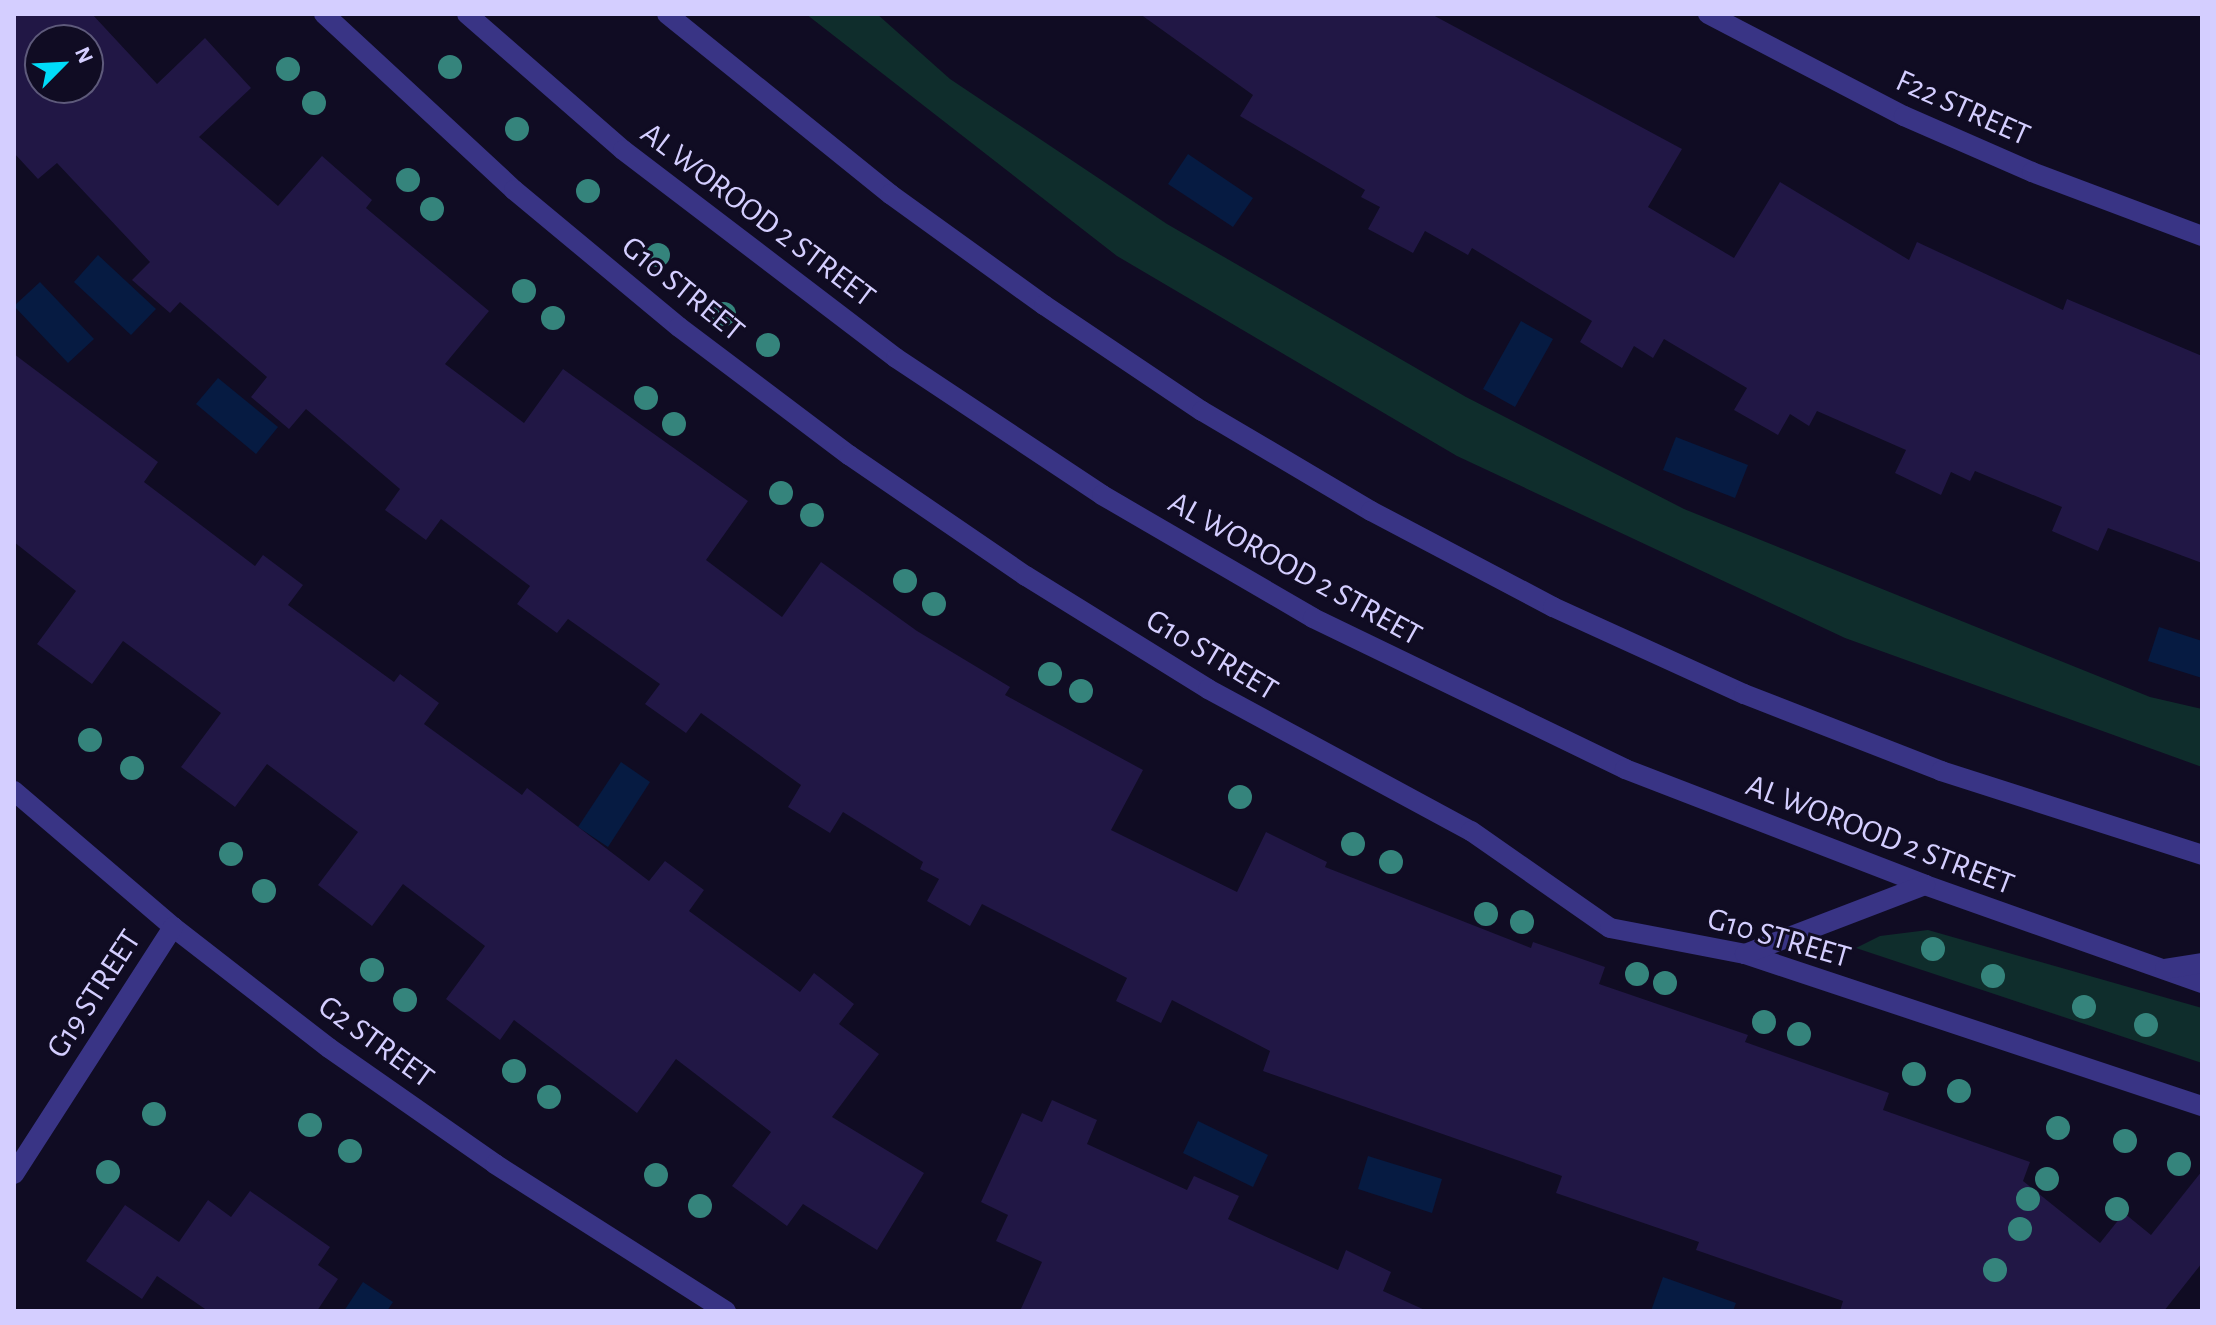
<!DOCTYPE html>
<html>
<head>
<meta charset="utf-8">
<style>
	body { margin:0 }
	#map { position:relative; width:2216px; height:1325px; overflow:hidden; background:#100c23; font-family:"Alegreya Sans",sans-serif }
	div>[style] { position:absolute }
	.green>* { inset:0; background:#0f2d2c }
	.water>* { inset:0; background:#061b42 }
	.building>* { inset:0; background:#211745 }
	.minor>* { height:20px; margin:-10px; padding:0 10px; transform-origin:10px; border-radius:10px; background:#393485 }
	.tertiary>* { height:20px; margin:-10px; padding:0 10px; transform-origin:10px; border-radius:10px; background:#393485 }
	.trees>* { width:24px; height:24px; margin:-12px; border-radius:50%; background:#35847c }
	span { translate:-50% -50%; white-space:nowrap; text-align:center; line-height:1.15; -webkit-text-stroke:6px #100c23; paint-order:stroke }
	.street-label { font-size:32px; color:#d4ceff }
	.frame { position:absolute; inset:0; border:16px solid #d4ceff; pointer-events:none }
	.north { position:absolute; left:24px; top:24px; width:80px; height:80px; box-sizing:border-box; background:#100c23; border:2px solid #5e5a7b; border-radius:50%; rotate:66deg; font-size:22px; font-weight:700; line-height:32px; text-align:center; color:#d4ceff }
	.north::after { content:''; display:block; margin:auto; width:28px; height:36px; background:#00dcf9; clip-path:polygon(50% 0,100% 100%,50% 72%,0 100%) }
</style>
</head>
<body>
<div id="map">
	<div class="green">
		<i style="clip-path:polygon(806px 14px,877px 14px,950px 79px,1167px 224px,1466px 397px,1684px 509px,2150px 697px,2202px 709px,2202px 767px,1845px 638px,1457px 456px,1117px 256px)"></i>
		<i style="clip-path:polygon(1928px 930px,2202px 1008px,2202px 1063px,1856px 948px,1880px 936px)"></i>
	</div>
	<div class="water">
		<i style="clip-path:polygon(1188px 154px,1253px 198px,1233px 227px,1168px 184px)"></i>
		<i style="clip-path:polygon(98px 255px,156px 309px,131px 335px,74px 282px)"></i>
		<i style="clip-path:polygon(40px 282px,94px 339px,68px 363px,14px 306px)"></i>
		<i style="clip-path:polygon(1521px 321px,1553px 339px,1515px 407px,1483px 389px)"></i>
		<i style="clip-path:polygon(218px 378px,278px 427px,256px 454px,196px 404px)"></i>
		<i style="clip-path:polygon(1676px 437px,1748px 465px,1735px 498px,1663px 470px)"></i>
		<i style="clip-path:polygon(2159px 627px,2202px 641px,2202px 678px,2148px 661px)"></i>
		<i style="clip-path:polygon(621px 762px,650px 782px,608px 847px,578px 827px)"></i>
		<i style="clip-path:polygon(1198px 1121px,1268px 1155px,1253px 1187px,1183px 1153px)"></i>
		<i style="clip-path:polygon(1368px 1156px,1442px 1179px,1432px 1213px,1358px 1189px)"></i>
		<i style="clip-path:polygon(1663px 1277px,1736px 1303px,1733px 1311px,1651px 1311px)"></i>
		<i style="clip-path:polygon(363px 1282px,393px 1302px,387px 1311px,344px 1311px)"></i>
	</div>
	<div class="building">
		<i style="clip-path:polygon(evenodd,14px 14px,92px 14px,157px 84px,205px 38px,251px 88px,199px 137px,278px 206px,322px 156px,372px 200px,366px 208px,489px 311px,445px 364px,524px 423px,563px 369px,748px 501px,706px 560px,782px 617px,821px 562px,917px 631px,1010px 687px,1005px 695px,1143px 770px,1111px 830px,1237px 892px,1266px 832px,1327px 862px,1325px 867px,1531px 948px,1533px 942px,1605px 967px,1599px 984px,1748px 1035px,1745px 1042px,1889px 1093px,1883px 1110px,2030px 1162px,2023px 1181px,2100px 1243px,2124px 1213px,2151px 1235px,2202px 1171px,2202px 1263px,2164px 1311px,1840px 1311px,1843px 1301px,1696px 1250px,1699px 1242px,1556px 1193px,1562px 1176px,1263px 1071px,1270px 1051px,1172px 1000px,1161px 1023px,1116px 1001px,1127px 978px,982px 904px,970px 926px,927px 901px,939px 879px,920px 869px,923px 862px,843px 812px,830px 833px,788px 807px,801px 785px,701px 713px,686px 733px,645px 704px,660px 684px,568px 619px,557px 633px,517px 604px,530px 586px,441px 519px,426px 540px,385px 510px,400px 489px,306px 409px,289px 429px,251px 397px,267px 377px,180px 302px,170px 313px,132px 280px,150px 262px,57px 163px,38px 179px,14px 153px,14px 14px,40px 40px,88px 40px,88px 88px,40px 88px,40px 40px)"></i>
		<i style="clip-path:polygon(1140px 14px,1431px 14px,1682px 149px,1648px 207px,1734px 258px,1780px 182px,1909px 260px,1917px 242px,2063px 310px,2067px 299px,2202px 356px,2202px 563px,2108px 528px,2098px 551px,2052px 531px,2062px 507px,1975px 471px,1970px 481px,1951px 472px,1941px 495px,1895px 473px,1906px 450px,1817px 411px,1809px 426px,1790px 414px,1778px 435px,1734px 410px,1747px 388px,1664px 339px,1653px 358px,1634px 346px,1622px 368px,1580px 342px,1592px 321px,1472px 248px,1468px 255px,1425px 231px,1413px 253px,1368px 229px,1380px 207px,1361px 197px,1365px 190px,1240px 116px,1253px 95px)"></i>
		<i style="clip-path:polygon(14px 354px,158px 462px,144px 482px,255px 566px,263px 555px,303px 585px,288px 605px,394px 682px,400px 674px,439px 703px,424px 724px,522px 795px,527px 788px,649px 881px,665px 861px,704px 890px,689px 911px,800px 992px,814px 973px,854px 1004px,839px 1024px,879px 1054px,832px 1117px,924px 1173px,877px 1250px,803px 1204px,787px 1226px,732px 1186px,771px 1132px,676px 1059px,637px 1113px,514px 1020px,500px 1040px,446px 999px,485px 946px,403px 884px,372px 926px,318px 885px,358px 832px,267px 764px,235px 807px,181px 767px,221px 713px,123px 641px,92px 684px,37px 644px,76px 591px,14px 542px)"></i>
		<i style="clip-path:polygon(1052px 1100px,1097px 1120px,1087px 1144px,1187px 1190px,1194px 1176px,1239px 1196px,1228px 1219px,1338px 1270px,1346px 1250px,1391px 1272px,1383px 1291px,1427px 1311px,1020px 1311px,1042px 1262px,996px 1241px,1008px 1215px,981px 1202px,1022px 1113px,1042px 1122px)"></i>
		<i style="clip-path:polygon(250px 1191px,330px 1247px,318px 1265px,338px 1279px,317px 1311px,208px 1311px,157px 1276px,142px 1299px,86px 1261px,125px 1205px,179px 1242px,208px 1200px,231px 1217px)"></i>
	</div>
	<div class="minor">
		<i style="left:324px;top:14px;width:259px;rotate:42.8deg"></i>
		<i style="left:514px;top:190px;width:214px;rotate:39.7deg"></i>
		<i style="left:679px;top:327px;width:213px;rotate:37deg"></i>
		<i style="left:849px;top:455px;width:214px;rotate:34.4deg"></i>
		<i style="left:1026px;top:576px;width:214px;rotate:31.8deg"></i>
		<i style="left:1208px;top:689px;width:299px;rotate:28.4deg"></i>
		<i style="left:1471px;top:831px;width:169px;rotate:34.9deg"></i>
		<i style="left:1610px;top:928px;width:137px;rotate:10.9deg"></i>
		<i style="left:1745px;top:954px;width:482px;rotate:18.4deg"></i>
		<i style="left:1708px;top:14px;width:221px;rotate:27.5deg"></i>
		<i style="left:1904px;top:116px;width:140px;rotate:23.6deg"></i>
		<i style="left:2032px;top:172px;width:182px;rotate:20.6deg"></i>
		<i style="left:14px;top:791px;width:209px;rotate:40.5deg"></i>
		<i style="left:173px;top:927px;width:197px;rotate:37.8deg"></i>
		<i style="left:329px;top:1048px;width:203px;rotate:34.9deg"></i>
		<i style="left:495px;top:1164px;width:274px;rotate:32.5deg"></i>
		<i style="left:14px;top:1174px;width:294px;rotate:-57.2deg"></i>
	</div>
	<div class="tertiary">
		<i style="left:467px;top:14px;width:207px;rotate:41.1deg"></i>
		<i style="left:623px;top:150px;width:343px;rotate:37.3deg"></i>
		<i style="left:896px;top:358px;width:247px;rotate:33.6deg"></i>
		<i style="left:1102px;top:495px;width:244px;rotate:30.2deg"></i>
		<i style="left:1313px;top:618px;width:347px;rotate:25.8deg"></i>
		<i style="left:1625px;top:769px;width:322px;rotate:21.1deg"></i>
		<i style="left:1925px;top:885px;width:294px;rotate:19.5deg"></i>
		<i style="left:667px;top:14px;width:287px;rotate:38.9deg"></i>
		<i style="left:890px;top:194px;width:190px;rotate:35.8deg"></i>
		<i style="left:1044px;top:305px;width:190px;rotate:33.9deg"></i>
		<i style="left:1202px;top:411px;width:196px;rotate:30.6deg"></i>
		<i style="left:1371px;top:511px;width:206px;rotate:27.8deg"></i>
		<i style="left:1553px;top:607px;width:210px;rotate:24.5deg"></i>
		<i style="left:1744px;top:694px;width:212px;rotate:21.3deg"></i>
		<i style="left:1941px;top:771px;width:274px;rotate:17.8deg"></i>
		<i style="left:1745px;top:954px;width:193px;rotate:-21deg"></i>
		<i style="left:2165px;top:969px;width:37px;rotate:-9deg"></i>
	</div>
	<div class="trees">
		<i style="left:450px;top:67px"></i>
		<i style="left:288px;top:69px"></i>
		<i style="left:314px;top:103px"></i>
		<i style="left:517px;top:129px"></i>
		<i style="left:408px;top:180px"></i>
		<i style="left:588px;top:191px"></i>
		<i style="left:432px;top:209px"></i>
		<i style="left:658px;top:255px"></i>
		<i style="left:524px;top:291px"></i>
		<i style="left:724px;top:314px"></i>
		<i style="left:553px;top:318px"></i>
		<i style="left:768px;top:345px"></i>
		<i style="left:646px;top:398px"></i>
		<i style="left:674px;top:424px"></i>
		<i style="left:781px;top:493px"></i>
		<i style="left:812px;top:515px"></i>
		<i style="left:905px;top:581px"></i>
		<i style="left:934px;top:604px"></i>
		<i style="left:1050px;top:674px"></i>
		<i style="left:1081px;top:691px"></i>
		<i style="left:90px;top:740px"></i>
		<i style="left:132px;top:768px"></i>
		<i style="left:1240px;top:797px"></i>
		<i style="left:1353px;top:844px"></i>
		<i style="left:231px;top:854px"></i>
		<i style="left:1391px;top:862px"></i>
		<i style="left:264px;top:891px"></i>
		<i style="left:1486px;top:914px"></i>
		<i style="left:1522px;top:922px"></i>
		<i style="left:1933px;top:949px"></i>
		<i style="left:372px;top:970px"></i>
		<i style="left:1637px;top:974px"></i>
		<i style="left:1993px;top:976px"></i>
		<i style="left:1665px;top:983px"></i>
		<i style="left:405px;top:1000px"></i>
		<i style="left:2084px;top:1007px"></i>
		<i style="left:1764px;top:1022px"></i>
		<i style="left:2146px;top:1025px"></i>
		<i style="left:1799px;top:1034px"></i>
		<i style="left:514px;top:1071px"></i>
		<i style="left:1914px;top:1074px"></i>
		<i style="left:1959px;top:1091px"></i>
		<i style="left:549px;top:1097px"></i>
		<i style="left:154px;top:1114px"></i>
		<i style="left:310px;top:1125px"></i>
		<i style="left:2058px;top:1128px"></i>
		<i style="left:2125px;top:1141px"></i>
		<i style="left:350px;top:1151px"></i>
		<i style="left:2179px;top:1164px"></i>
		<i style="left:108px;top:1172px"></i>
		<i style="left:656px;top:1175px"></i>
		<i style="left:2047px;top:1179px"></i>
		<i style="left:2028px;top:1199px"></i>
		<i style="left:700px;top:1206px"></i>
		<i style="left:2117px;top:1209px"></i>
		<i style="left:2020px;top:1229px"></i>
		<i style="left:1995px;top:1270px"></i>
	</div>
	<div class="street-label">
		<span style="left:1963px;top:108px;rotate:24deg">F22 STREET</span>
		<span style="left:758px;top:215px;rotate:37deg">AL WOROOD 2 STREET</span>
		<span style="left:683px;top:289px;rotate:39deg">G10 STREET</span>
		<span style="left:1295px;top:569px;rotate:29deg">AL WOROOD 2 STREET</span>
		<span style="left:1212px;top:655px;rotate:31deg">G10 STREET</span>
		<span style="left:1880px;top:835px;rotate:21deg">AL WOROOD 2 STREET</span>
		<span style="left:1779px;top:938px;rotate:16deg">G10 STREET</span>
		<span style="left:94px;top:994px;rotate:-57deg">G19 STREET</span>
		<span style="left:376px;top:1042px;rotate:36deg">G2 STREET</span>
	</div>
	<div class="frame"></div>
	<div class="north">N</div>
</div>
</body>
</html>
